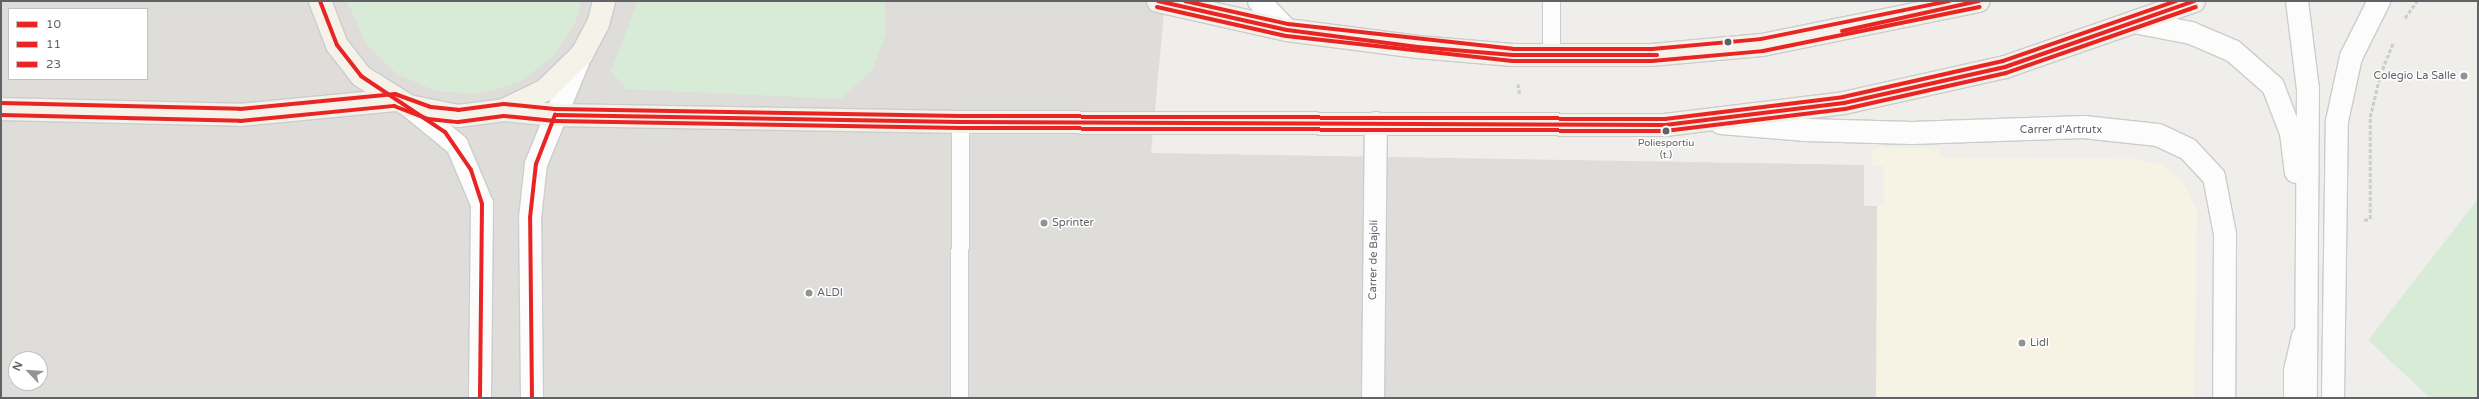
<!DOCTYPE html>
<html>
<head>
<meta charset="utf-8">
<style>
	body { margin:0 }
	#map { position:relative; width:2479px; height:399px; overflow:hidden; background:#efeeea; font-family:"Varela Round",sans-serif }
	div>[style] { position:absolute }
	.commercial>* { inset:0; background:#f7f3e4 }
	.industrial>* { inset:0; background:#dfddda }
	.green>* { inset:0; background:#d8ebd6 }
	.path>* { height:2.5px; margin-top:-1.25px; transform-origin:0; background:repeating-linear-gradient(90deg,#cacfcc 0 4px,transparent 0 6px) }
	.roads { filter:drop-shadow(1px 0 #cbcccc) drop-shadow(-1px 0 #cbcccc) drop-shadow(0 1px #cbcccc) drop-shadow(0 -1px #cbcccc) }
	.service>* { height:17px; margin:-8.5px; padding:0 8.5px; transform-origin:8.5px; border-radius:8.5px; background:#fdfcfc }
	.minor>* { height:22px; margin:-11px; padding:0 11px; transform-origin:11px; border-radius:11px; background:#fdfcfc }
	.tertiary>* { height:22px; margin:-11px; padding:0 11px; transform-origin:11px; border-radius:11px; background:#fdfcfc }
	.secondary>* { height:22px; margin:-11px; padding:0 11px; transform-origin:11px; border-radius:11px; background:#fdfcfc }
	.primary>* { height:22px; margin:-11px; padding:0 11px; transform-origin:11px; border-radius:11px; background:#f4f2e9 }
	.bus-1>* { height:4px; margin:-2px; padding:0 2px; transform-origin:2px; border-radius:2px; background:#ea2423 }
	.bus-2>* { height:4px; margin:-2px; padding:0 2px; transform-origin:2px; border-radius:2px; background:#ea2423 }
	.bus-3>* { height:4px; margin:-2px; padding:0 2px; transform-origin:2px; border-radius:2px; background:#ea2423 }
	.dots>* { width:11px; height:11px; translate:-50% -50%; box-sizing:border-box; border:2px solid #fff; border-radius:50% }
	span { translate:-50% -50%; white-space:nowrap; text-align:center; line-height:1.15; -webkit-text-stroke:3px #fff; paint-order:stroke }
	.bus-label { font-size:10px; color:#5f6368 }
	.poi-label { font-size:11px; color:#5f6368 }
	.right { translate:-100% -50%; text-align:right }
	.left { translate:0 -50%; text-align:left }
	.street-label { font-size:11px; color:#5f6368 }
	.frame { position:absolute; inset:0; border:2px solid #5f6368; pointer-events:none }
	.legend { position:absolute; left:8px; top:8px; width:140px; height:72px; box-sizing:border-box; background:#fff; border:1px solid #bfc1c3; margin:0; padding:5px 7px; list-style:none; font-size:12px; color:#5f6368 }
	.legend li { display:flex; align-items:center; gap:8px; height:20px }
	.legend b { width:20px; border:1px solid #bfc1c3 }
	.north { position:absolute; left:8px; top:351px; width:40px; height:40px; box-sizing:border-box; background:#fff; border:1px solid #bfc1c3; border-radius:50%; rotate:295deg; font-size:11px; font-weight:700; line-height:16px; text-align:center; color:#5f6368 }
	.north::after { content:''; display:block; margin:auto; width:14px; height:18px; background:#919496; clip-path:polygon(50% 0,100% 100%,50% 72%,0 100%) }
</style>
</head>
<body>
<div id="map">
	<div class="commercial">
		<i style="clip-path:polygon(1878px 147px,1940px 149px,1940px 158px,2136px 159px,2161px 165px,2181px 179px,2197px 210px,2194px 398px,1876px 398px,1877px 206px,1884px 206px,1884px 166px,1871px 165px,1872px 153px)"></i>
	</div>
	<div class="industrial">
		<i style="clip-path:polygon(evenodd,1px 1px,1165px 1px,1151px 153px,1864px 165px,1864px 206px,1877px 206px,1876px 398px,1px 398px,1px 1px,9px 9px,147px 9px,147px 79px,9px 79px,9px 9px,1px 1px,16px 359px,40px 359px,40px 383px,16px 383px,16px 359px)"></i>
	</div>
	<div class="green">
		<i style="clip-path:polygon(347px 1px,581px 1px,576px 21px,553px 57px,519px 82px,478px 94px,436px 91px,397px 74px,367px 45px)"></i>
		<i style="clip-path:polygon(638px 1px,885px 1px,886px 33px,872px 71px,840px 99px,626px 89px,611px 71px)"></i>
		<i style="clip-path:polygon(2478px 199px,2478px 398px,2430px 398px,2368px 340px)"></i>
	</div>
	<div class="path">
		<i style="left:2405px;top:18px;width:21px;rotate:-55deg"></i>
		<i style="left:1518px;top:84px;width:11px;rotate:80deg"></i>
		<i style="left:2364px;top:220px;width:6px;rotate:-9deg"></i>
		<i style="left:2370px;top:219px;width:102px;rotate:-90deg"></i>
		<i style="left:2370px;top:117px;width:43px;rotate:-76.6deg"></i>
		<i style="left:2380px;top:75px;width:35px;rotate:-68deg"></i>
	</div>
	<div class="roads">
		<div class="service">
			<i style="left:1551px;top:53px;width:52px;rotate:-90deg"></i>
			<i style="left:959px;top:398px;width:276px;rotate:-89.8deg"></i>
			<i style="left:2292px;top:398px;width:28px;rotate:-90deg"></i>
			<i style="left:2292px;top:370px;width:36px;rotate:-77deg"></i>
		</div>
		<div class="minor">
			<i style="left:1259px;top:1px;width:40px;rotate:46deg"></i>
			<i style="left:1721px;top:123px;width:85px;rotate:4.7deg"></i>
			<i style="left:1806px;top:130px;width:106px;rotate:1.6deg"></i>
			<i style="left:1912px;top:133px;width:172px;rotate:-2deg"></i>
			<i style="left:2084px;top:127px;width:74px;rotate:6.2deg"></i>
			<i style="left:2158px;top:135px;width:33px;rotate:25deg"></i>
			<i style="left:2188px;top:149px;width:38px;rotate:47deg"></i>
			<i style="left:2214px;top:177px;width:58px;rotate:79.1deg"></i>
			<i style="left:2225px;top:234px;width:164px;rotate:90.3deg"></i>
			<i style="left:1373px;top:398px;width:275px;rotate:-89.4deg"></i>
		</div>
		<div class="tertiary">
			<i style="left:409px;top:106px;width:62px;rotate:39.1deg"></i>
			<i style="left:457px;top:145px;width:64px;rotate:67deg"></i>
			<i style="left:482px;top:204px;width:194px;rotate:90.6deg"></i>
			<i style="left:532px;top:398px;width:180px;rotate:-90.6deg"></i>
			<i style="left:530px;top:218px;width:54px;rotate:-83.7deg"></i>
			<i style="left:536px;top:164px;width:118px;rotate:-67.6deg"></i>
		</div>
		<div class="secondary">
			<i style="left:2297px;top:1px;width:89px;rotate:82.9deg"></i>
			<i style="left:2308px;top:89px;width:309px;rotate:90.4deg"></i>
			<i style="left:2134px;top:22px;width:58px;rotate:10.9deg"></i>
			<i style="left:2191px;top:33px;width:46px;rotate:23.2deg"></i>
			<i style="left:2233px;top:51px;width:53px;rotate:41.2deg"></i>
			<i style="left:2273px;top:86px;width:50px;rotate:69deg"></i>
			<i style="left:2291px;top:133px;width:39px;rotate:83deg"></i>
			<i style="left:2333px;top:398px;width:277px;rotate:-89.2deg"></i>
			<i style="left:2337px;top:121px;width:66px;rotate:-77.7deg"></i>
			<i style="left:2351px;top:57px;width:63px;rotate:-63.4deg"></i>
		</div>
		<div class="primary">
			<i style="left:320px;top:1px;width:47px;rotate:68.9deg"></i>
			<i style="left:337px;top:45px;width:39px;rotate:52deg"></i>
			<i style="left:361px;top:76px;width:57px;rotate:32deg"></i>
			<i style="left:409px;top:106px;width:50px;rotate:11.5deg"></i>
			<i style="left:458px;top:116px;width:46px;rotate:-7.4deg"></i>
			<i style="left:504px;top:110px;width:46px;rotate:-26deg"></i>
			<i style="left:545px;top:90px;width:52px;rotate:-44.2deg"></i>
			<i style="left:582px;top:54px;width:34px;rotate:-62deg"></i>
			<i style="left:598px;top:24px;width:24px;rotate:-75deg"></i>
			<i style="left:1158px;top:1px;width:132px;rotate:12.7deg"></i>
			<i style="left:1287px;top:30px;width:132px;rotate:7.4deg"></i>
			<i style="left:1418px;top:47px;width:95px;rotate:4.8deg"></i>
			<i style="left:1513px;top:55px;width:139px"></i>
			<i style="left:1652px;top:55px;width:110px;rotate:-5.2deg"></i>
			<i style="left:1762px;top:45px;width:221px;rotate:-11.5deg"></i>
			<i style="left:1px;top:109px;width:239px;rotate:1.4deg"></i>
			<i style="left:240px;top:115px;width:156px;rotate:-5.5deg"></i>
			<i style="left:504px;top:110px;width:51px;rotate:5.6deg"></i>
			<i style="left:555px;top:115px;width:405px;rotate:1deg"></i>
			<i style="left:960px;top:122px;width:705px;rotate:0.24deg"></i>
			<i style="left:1665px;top:125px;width:180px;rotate:-7deg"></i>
			<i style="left:1844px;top:103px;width:165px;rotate:-12.6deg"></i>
			<i style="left:2005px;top:67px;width:200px;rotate:-19.2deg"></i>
		</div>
	</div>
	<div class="bus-1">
		<i style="left:320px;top:1px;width:47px;rotate:68.9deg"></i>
		<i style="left:337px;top:45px;width:39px;rotate:52deg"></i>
		<i style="left:361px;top:76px;width:101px;rotate:33.7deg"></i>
		<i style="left:445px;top:132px;width:46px;rotate:55.6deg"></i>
		<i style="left:471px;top:170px;width:36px;rotate:72deg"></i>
		<i style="left:482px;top:204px;width:194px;rotate:90.6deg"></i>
		<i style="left:1158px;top:1px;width:132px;rotate:12.7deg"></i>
		<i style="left:1287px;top:30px;width:132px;rotate:7.4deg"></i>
		<i style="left:1418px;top:47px;width:95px;rotate:4.8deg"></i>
		<i style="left:1513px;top:55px;width:144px"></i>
		<i style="left:1842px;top:31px;width:140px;rotate:-12.4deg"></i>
		<i style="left:532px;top:398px;width:180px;rotate:-90.6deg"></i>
		<i style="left:530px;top:218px;width:54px;rotate:-83.7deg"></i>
		<i style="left:536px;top:164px;width:53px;rotate:-68.8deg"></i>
		<i style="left:555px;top:115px;width:405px;rotate:1deg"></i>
		<i style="left:960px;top:122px;width:705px;rotate:0.24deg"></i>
		<i style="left:1665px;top:125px;width:180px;rotate:-7deg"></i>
		<i style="left:1844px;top:103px;width:165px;rotate:-12.6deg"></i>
		<i style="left:2005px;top:67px;width:200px;rotate:-19.2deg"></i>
	</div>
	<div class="bus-2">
		<i style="left:1157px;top:7px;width:132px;rotate:12.7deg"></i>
		<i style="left:1286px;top:36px;width:228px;rotate:6.3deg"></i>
		<i style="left:1513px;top:61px;width:139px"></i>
		<i style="left:1652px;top:61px;width:111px;rotate:-5.1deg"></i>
		<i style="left:1763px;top:51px;width:221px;rotate:-11.5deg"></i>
		<i style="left:1px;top:115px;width:239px;rotate:1.4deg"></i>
		<i style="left:240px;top:121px;width:155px;rotate:-5.6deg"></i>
		<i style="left:394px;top:106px;width:36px;rotate:21deg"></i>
		<i style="left:428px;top:119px;width:30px;rotate:6deg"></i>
		<i style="left:458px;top:122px;width:46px;rotate:-7.4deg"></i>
		<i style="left:504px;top:116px;width:51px;rotate:5.6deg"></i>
		<i style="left:555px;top:121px;width:405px;rotate:1deg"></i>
		<i style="left:960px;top:128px;width:705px;rotate:0.24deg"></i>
		<i style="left:1665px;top:131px;width:181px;rotate:-7deg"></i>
		<i style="left:1845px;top:109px;width:165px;rotate:-12.6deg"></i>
		<i style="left:2006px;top:73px;width:201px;rotate:-19.2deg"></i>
	</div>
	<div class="bus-3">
		<i style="left:1185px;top:1px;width:106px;rotate:12.6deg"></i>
		<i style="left:1288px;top:24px;width:226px;rotate:6.3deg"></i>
		<i style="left:1513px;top:49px;width:139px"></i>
		<i style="left:1652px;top:49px;width:109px;rotate:-5.2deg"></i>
		<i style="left:1761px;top:39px;width:192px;rotate:-11.4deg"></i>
		<i style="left:1px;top:103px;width:239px;rotate:1.4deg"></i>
		<i style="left:240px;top:109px;width:156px;rotate:-5.5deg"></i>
		<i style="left:395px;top:94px;width:38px;rotate:20deg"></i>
		<i style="left:431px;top:107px;width:27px;rotate:6deg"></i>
		<i style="left:458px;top:110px;width:46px;rotate:-7.4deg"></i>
		<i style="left:504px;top:104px;width:51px;rotate:5.6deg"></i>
		<i style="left:555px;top:109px;width:405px;rotate:1deg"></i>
		<i style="left:960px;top:116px;width:705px;rotate:0.24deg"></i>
		<i style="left:1665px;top:119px;width:179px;rotate:-7deg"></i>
		<i style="left:1843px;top:97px;width:164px;rotate:-12.7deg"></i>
		<i style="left:2003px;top:61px;width:183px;rotate:-19.1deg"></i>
	</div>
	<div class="dots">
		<i style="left:1728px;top:42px;background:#5f6368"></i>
		<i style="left:2464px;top:76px;background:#919496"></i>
		<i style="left:1666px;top:131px;background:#5f6368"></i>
		<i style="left:1044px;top:223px;background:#919496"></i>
		<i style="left:809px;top:293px;background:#919496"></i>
		<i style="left:2022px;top:343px;background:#919496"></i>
	</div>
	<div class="bus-label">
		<span style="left:1666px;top:149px">Poliesportiu<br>(t.)</span>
	</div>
	<div class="poi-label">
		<span class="right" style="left:2456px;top:76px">Colegio La Salle</span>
		<span class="left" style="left:1052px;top:223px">Sprinter</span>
		<span class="left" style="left:817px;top:293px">ALDI</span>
		<span class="left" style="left:2030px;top:343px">Lidl</span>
	</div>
	<div class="street-label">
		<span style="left:2061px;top:130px">Carrer d'Artrutx</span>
		<span style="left:1374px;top:260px;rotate:-89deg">Carrer de Bajolí</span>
	</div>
	<div class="frame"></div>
	<ul class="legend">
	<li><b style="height:5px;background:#ea2423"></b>10</li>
	<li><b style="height:5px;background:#ea2423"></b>11</li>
	<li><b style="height:5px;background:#ea2423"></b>23</li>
	</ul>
	<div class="north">N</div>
</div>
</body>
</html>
